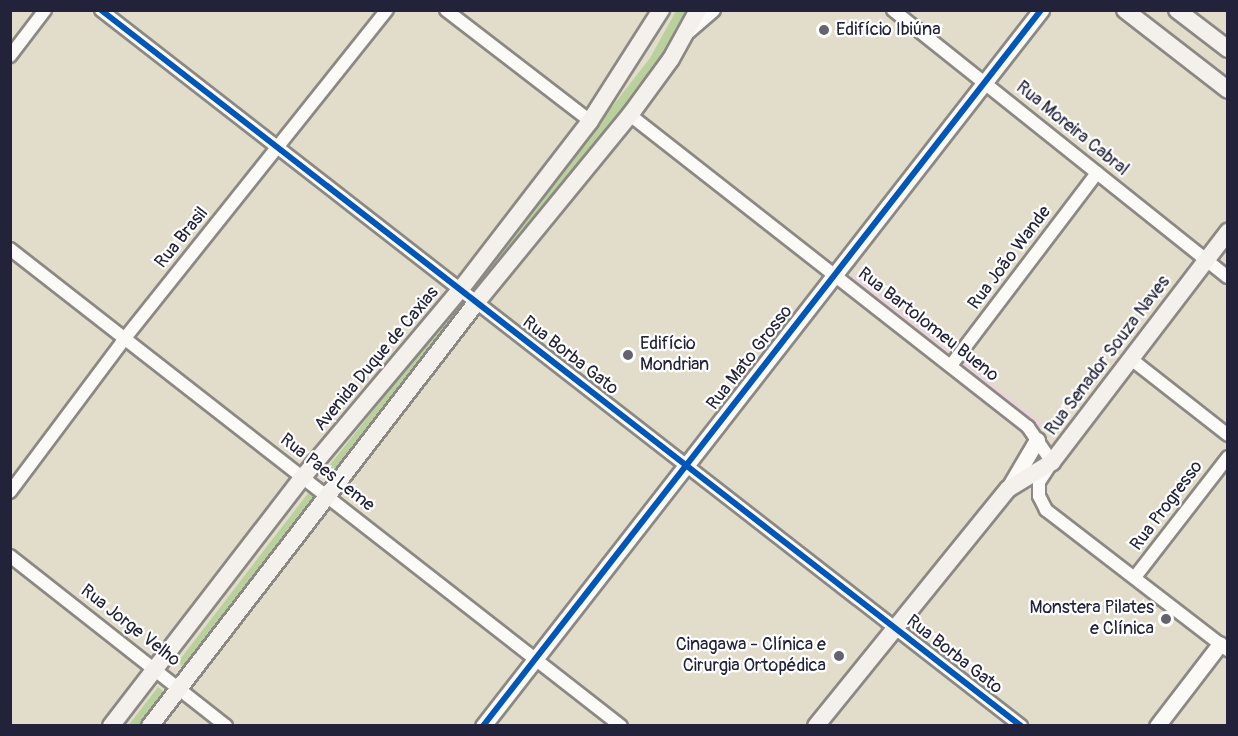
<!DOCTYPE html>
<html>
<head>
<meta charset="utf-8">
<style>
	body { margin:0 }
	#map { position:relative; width:1238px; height:736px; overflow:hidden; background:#e2dcca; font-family:Pangolin,sans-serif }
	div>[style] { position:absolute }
	.built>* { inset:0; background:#e9d5d9 }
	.green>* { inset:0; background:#b9d29d }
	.roads { filter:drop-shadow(2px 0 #8c8884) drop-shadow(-2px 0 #8c8884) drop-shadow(0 2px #8c8884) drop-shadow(0 -2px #8c8884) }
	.minor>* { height:12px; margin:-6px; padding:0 6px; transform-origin:6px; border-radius:6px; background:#fbfaf7 }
	.tertiary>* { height:15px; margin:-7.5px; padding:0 7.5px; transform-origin:7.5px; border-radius:7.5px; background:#fbfaf7 }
	.secondary>* { height:16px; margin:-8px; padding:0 8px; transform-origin:8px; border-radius:8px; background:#f4f1ec }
	.cycleway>* { height:6px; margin:-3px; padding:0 3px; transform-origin:3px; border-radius:3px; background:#0057b8 }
	.dots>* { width:16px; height:16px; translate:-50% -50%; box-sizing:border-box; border:3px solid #fff; border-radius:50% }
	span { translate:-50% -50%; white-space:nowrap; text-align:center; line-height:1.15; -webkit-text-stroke:4.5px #fff; paint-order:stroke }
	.poi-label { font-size:18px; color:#22223b }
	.left { translate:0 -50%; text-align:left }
	.right { translate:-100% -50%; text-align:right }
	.street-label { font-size:18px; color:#22223b }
	.frame { position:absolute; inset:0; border:12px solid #22223b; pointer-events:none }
</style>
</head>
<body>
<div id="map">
	<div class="built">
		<i style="clip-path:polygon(853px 272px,1042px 423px,1028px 439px,841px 290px)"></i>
	</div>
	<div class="green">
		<i style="clip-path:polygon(676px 11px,688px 11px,658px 66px,489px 283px,480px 276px,650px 58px)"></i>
		<i style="clip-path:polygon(457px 305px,465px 312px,336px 479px,325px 471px)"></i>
		<i style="clip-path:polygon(312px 488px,323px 496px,187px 671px,178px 662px)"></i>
		<i style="clip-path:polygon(158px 687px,168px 695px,144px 725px,128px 726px)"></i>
	</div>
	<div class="roads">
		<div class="minor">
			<i style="left:101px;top:10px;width:1166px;rotate:37.89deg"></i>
			<i style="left:446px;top:10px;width:182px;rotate:37.6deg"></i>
			<i style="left:893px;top:10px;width:428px;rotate:38.6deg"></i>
			<i style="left:689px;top:32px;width:33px;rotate:-41deg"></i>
			<i style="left:10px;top:56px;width:58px;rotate:-52.7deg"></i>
			<i style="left:630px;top:115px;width:506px;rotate:38.09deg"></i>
			<i style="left:1028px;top:427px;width:42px;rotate:55.6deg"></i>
			<i style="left:1052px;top:462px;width:24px;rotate:123deg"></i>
			<i style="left:1039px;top:482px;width:14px;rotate:90deg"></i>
			<i style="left:1039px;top:496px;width:16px;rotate:63deg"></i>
			<i style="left:1046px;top:510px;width:230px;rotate:37.6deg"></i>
			<i style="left:10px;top:249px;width:775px;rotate:37.98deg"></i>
			<i style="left:1131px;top:359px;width:123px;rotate:38.1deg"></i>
			<i style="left:952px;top:364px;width:240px;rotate:-52.8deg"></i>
			<i style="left:10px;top:492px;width:192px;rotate:-53.2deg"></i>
			<i style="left:125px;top:338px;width:420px;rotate:-51.4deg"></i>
			<i style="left:10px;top:556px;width:275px;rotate:38.2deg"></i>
			<i style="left:1135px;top:577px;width:152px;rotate:-52.2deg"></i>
		</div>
		<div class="tertiary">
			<i style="left:1008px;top:489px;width:57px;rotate:-59.4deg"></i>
			<i style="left:483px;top:726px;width:908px;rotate:-52.07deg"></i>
			<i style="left:1157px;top:726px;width:103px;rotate:-52.5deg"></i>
		</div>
		<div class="secondary">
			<i style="left:1125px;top:10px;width:130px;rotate:37.8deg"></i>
			<i style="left:1177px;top:10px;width:64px;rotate:37.4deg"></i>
			<i style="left:111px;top:726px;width:314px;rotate:-52.4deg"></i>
			<i style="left:303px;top:477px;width:244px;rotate:-50deg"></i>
			<i style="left:460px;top:290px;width:213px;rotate:-52.4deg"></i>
			<i style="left:590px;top:121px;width:132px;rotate:-57.4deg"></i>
			<i style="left:150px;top:726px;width:534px;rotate:-52.38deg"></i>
			<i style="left:476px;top:303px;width:243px;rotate:-50.7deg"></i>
			<i style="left:630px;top:115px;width:69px;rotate:-53.8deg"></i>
			<i style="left:671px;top:59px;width:56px;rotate:-61.1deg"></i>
			<i style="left:816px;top:726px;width:305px;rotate:-51deg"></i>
			<i style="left:1008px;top:489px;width:52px;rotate:-31.5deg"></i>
			<i style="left:1052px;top:462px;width:290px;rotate:-52.6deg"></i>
		</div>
	</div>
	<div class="cycleway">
		<i style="left:101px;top:10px;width:1166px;rotate:37.89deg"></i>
		<i style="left:483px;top:726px;width:908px;rotate:-52.07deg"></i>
	</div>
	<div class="dots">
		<i style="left:824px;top:30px;background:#65636d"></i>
		<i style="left:628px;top:355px;background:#65636d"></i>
		<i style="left:1166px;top:619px;background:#65636d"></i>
		<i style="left:839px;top:656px;background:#65636d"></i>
	</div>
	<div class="poi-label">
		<span class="left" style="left:836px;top:30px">Edifício Ibiúna</span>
		<span class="left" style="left:640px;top:355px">Edifício<br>Mondrian</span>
		<span class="right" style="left:1154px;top:619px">Monstera Pilates<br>e Clínica</span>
		<span class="right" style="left:826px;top:656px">Cinagawa - Clínica e<br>Cirurgia Ortopédica</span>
	</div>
	<div class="street-label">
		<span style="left:1072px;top:129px;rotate:39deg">Rua Moreira Cabral</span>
		<span style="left:182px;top:238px;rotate:-51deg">Rua Brasil</span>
		<span style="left:1010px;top:258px;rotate:-53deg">Rua João Wande</span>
		<span style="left:928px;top:325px;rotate:38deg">Rua Bartolomeu Bueno</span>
		<span style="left:570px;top:356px;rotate:38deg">Rua Borba Gato</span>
		<span style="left:1108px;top:356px;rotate:-53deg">Rua Senador Souza Naves</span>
		<span style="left:750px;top:358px;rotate:-52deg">Rua Mato Grosso</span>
		<span style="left:377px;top:359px;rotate:-50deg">Avenida Duque de Caxias</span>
		<span style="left:327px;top:473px;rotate:38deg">Rua Paes Leme</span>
		<span style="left:1167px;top:506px;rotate:-53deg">Rua Progresso</span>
		<span style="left:130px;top:626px;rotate:38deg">Rua Jorge Velho</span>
		<span style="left:954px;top:655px;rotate:38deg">Rua Borba Gato</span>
	</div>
	<div class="frame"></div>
</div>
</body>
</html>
